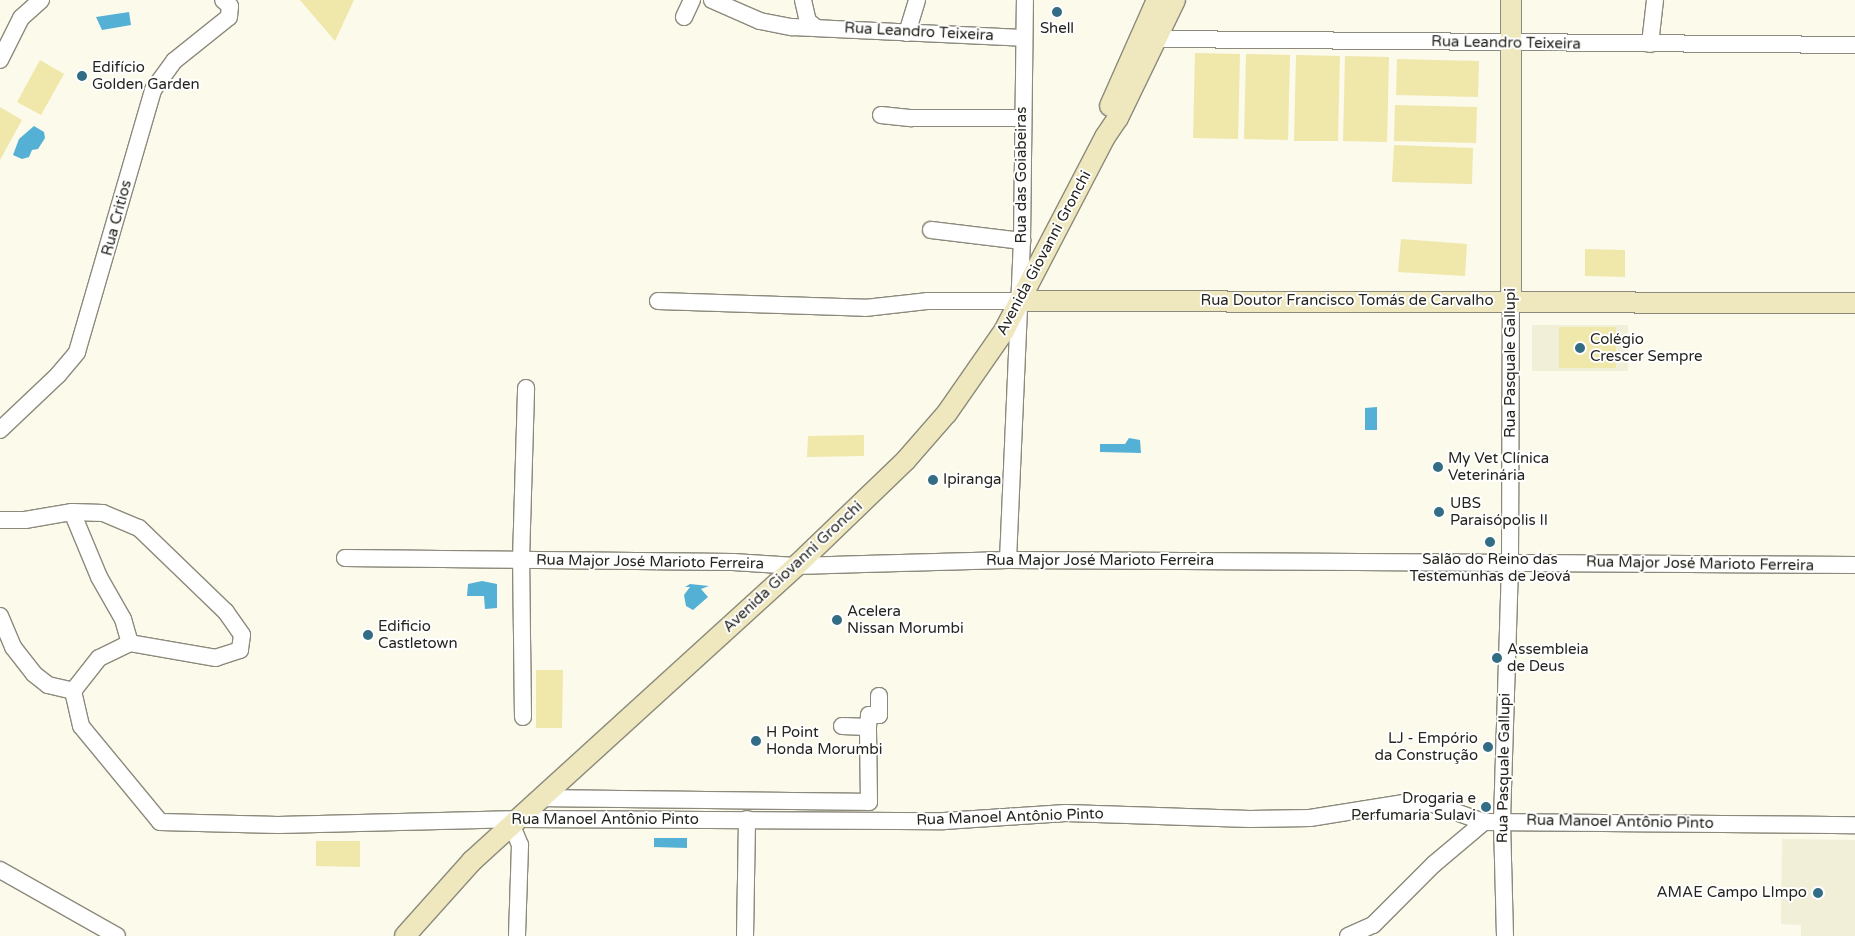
<!DOCTYPE html>
<html>
<head>
<meta charset="utf-8">
<style>
	body { margin:0 }
	#map { position:relative; width:1855px; height:936px; overflow:hidden; background:#fcfaeb; font-family:"Varela Round",sans-serif }
	div>[style] { position:absolute }
	.built>* { inset:0; background:#f2efd8 }
	.green>* { inset:0; background:#f0e7ab }
	.water>* { inset:0; background:#54b0d5 }
	.roads { filter:drop-shadow(1px 0 #8c8a7c) drop-shadow(-1px 0 #8c8a7c) drop-shadow(0 1px #8c8a7c) drop-shadow(0 -1px #8c8a7c) }
	.minor>* { height:16px; margin:-8px; padding:0 8px; transform-origin:8px; border-radius:8px; background:#fff }
	.major>* { height:20px; margin:-10px; padding:0 10px; transform-origin:10px; border-radius:10px; background:#efe8be }
	.dots>* { width:14px; height:14px; translate:-50% -50%; box-sizing:border-box; border:2px solid #fff; border-radius:50% }
	span { translate:-50% -50%; white-space:nowrap; text-align:center; line-height:1.15; -webkit-text-stroke:4px #fff; paint-order:stroke }
	.poi-label { font-size:15px; color:#25241e }
	.left { translate:0 -50%; text-align:left }
	.right { translate:-100% -50%; text-align:right }
	.street-label { font-size:15px; color:#25241e }
</style>
</head>
<body>
<div id="map">
	<div class="built">
		<i style="clip-path:polygon(1532px 325px,1628px 325px,1628px 371px,1532px 371px)"></i>
		<i style="clip-path:polygon(1782px 839px,1855px 840px,1855px 936px,1801px 936px,1801px 925px,1781px 924px)"></i>
	</div>
	<div class="green">
		<i style="clip-path:polygon(300px 0,354px 0,335px 41px)"></i>
		<i style="clip-path:polygon(1195px 53px,1240px 54px,1238px 139px,1193px 138px)"></i>
		<i style="clip-path:polygon(1246px 54px,1290px 55px,1288px 140px,1244px 139px)"></i>
		<i style="clip-path:polygon(1296px 55px,1340px 56px,1338px 141px,1294px 141px)"></i>
		<i style="clip-path:polygon(1345px 56px,1389px 57px,1387px 142px,1343px 141px)"></i>
		<i style="clip-path:polygon(1397px 59px,1479px 61px,1478px 97px,1396px 95px)"></i>
		<i style="clip-path:polygon(40px 60px,64px 74px,41px 115px,17px 102px)"></i>
		<i style="clip-path:polygon(1395px 105px,1477px 107px,1476px 143px,1394px 141px)"></i>
		<i style="clip-path:polygon(0 107px,22px 120px,0 160px)"></i>
		<i style="clip-path:polygon(1394px 145px,1473px 148px,1472px 184px,1392px 182px)"></i>
		<i style="clip-path:polygon(1401px 239px,1467px 244px,1465px 276px,1398px 272px)"></i>
		<i style="clip-path:polygon(1585px 249px,1625px 250px,1625px 277px,1585px 276px)"></i>
		<i style="clip-path:polygon(1559px 327px,1616px 327px,1616px 368px,1559px 368px)"></i>
		<i style="clip-path:polygon(864px 435px,864px 456px,807px 457px,808px 436px)"></i>
		<i style="clip-path:polygon(536px 670px,563px 670px,562px 728px,536px 728px)"></i>
		<i style="clip-path:polygon(316px 841px,360px 841px,360px 867px,316px 866px)"></i>
	</div>
	<div class="water">
		<i style="clip-path:polygon(129px 12px,131px 25px,102px 30px,96px 17px)"></i>
		<i style="clip-path:polygon(34px 126px,44px 132px,45px 138px,38px 149px,32px 150px,29px 157px,22px 159px,13px 155px,19px 139px)"></i>
		<i style="clip-path:polygon(1377px 407px,1377px 430px,1365px 430px,1365px 408px)"></i>
		<i style="clip-path:polygon(1129px 438px,1140px 440px,1141px 453px,1100px 452px,1100px 444px,1125px 444px)"></i>
		<i style="clip-path:polygon(482px 581px,497px 584px,497px 608px,485px 609px,484px 596px,467px 596px,468px 584px)"></i>
		<i style="clip-path:polygon(690px 584px,709px 586px,701px 589px,708px 597px,693px 610px,686px 606px,684px 595px,690px 587px,685px 587px)"></i>
		<i style="clip-path:polygon(654px 838px,687px 838px,687px 848px,654px 847px)"></i>
	</div>
	<div class="roads">
		<div class="minor">
			<i style="left:712px;top:0;width:52px;rotate:23.6deg"></i>
			<i style="left:760px;top:21px;width:33px;rotate:11deg"></i>
			<i style="left:792px;top:27px;width:231px;rotate:2.7deg"></i>
			<i style="left:803px;top:0;width:22px;rotate:77deg"></i>
			<i style="left:808px;top:21px;width:9px;rotate:41deg"></i>
			<i style="left:684px;top:17px;width:19px;rotate:-65deg"></i>
			<i style="left:907px;top:33px;width:34px;rotate:-73deg"></i>
			<i style="left:1157px;top:39px;width:698px;rotate:0.49deg"></i>
			<i style="left:1650px;top:44px;width:44px;rotate:-83.5deg"></i>
			<i style="left:0;top:60px;width:47px;rotate:-63.4deg"></i>
			<i style="left:21px;top:18px;width:27px;rotate:-42deg"></i>
			<i style="left:881px;top:115px;width:31px;rotate:6deg"></i>
			<i style="left:912px;top:118px;width:110px"></i>
			<i style="left:931px;top:230px;width:92px;rotate:6.9deg"></i>
			<i style="left:658px;top:301px;width:207px;rotate:1.9deg"></i>
			<i style="left:865px;top:308px;width:62px;rotate:-6.4deg"></i>
			<i style="left:927px;top:301px;width:93px"></i>
			<i style="left:0;top:430px;width:80px;rotate:-43.5deg"></i>
			<i style="left:58px;top:375px;width:30px;rotate:-50deg"></i>
			<i style="left:77px;top:352px;width:273px;rotate:-73.8deg"></i>
			<i style="left:153px;top:90px;width:36px;rotate:-54deg"></i>
			<i style="left:174px;top:61px;width:70px;rotate:-38.7deg"></i>
			<i style="left:229px;top:17px;width:11px;rotate:-85deg"></i>
			<i style="left:230px;top:6px;width:9px;rotate:-139deg"></i>
			<i style="left:72px;top:512px;width:70px;rotate:67.4deg"></i>
			<i style="left:99px;top:577px;width:48px;rotate:60.3deg"></i>
			<i style="left:123px;top:619px;width:25px;rotate:74deg"></i>
			<i style="left:0;top:520px;width:25px"></i>
			<i style="left:25px;top:520px;width:48px;rotate:-9.7deg"></i>
			<i style="left:72px;top:512px;width:31px;rotate:2deg"></i>
			<i style="left:103px;top:513px;width:39px;rotate:23deg"></i>
			<i style="left:139px;top:528px;width:121px;rotate:44deg"></i>
			<i style="left:226px;top:612px;width:28px;rotate:55deg"></i>
			<i style="left:242px;top:635px;width:15px;rotate:98deg"></i>
			<i style="left:240px;top:650px;width:25px;rotate:162deg"></i>
			<i style="left:216px;top:658px;width:87px;rotate:-170.1deg"></i>
			<i style="left:130px;top:643px;width:34px;rotate:154deg"></i>
			<i style="left:99px;top:658px;width:42px;rotate:128.2deg"></i>
			<i style="left:73px;top:691px;width:36px;rotate:77deg"></i>
			<i style="left:81px;top:726px;width:124px;rotate:50.5deg"></i>
			<i style="left:160px;top:822px;width:118px;rotate:1.5deg"></i>
			<i style="left:278px;top:825px;width:243px;rotate:-1.4deg"></i>
			<i style="left:521px;top:819px;width:423px;rotate:0.3deg"></i>
			<i style="left:944px;top:821px;width:122px;rotate:-3.8deg"></i>
			<i style="left:1066px;top:813px;width:184px;rotate:1.9deg"></i>
			<i style="left:1250px;top:819px;width:60px;rotate:-1deg"></i>
			<i style="left:1310px;top:818px;width:95px;rotate:-9.1deg"></i>
			<i style="left:1404px;top:803px;width:29px;rotate:2deg"></i>
			<i style="left:1433px;top:804px;width:54px;rotate:19.4deg"></i>
			<i style="left:1484px;top:822px;width:371px;rotate:0.5deg"></i>
			<i style="left:345px;top:558px;width:388px;rotate:0.6deg"></i>
			<i style="left:733px;top:562px;width:63px;rotate:3.6deg"></i>
			<i style="left:796px;top:566px;width:212px;rotate:-1.6deg"></i>
			<i style="left:1008px;top:560px;width:847px;rotate:0.34deg"></i>
			<i style="left:1008px;top:560px;width:319px;rotate:-87.5deg"></i>
			<i style="left:1022px;top:241px;width:241px;rotate:-89.3deg"></i>
			<i style="left:0;top:616px;width:34px;rotate:67deg"></i>
			<i style="left:13px;top:647px;width:34px;rotate:52deg"></i>
			<i style="left:34px;top:674px;width:18px;rotate:38deg"></i>
			<i style="left:48px;top:685px;width:26px;rotate:13deg"></i>
			<i style="left:523px;top:717px;width:157px;rotate:-90.7deg"></i>
			<i style="left:521px;top:560px;width:172px;rotate:-88.3deg"></i>
			<i style="left:868px;top:727px;width:12px;rotate:-85deg"></i>
			<i style="left:869px;top:715px;width:10px"></i>
			<i style="left:879px;top:715px;width:19px;rotate:-90deg"></i>
			<i style="left:544px;top:798px;width:325px;rotate:0.7deg"></i>
			<i style="left:869px;top:802px;width:75px;rotate:-90.8deg"></i>
			<i style="left:868px;top:727px;width:26px;rotate:-178deg"></i>
			<i style="left:512px;top:826px;width:21px;rotate:67deg"></i>
			<i style="left:520px;top:845px;width:91px;rotate:91.9deg"></i>
			<i style="left:0;top:870px;width:134px;rotate:29.4deg"></i>
			<i style="left:745px;top:936px;width:117px;rotate:-89deg"></i>
			<i style="left:1348px;top:936px;width:27px;rotate:-24deg"></i>
			<i style="left:1373px;top:925px;width:86px;rotate:-45deg"></i>
			<i style="left:1434px;top:864px;width:65px;rotate:-40deg"></i>
			<i style="left:1505px;top:936px;width:116px;rotate:-91.5deg"></i>
			<i style="left:1502px;top:820px;width:258px;rotate:-88.2deg"></i>
			<i style="left:1510px;top:562px;width:261px;rotate:-89.8deg"></i>
		</div>
		<div class="major">
			<i style="left:1110px;top:106px;width:116px;rotate:-66.1deg"></i>
			<i style="left:1020px;top:301px;width:835px;rotate:0.14deg"></i>
			<i style="left:1511px;top:301px;width:301px;rotate:-90deg"></i>
			<i style="left:405px;top:936px;width:101px;rotate:-48.2deg"></i>
			<i style="left:472px;top:861px;width:438px;rotate:-42.3deg"></i>
			<i style="left:796px;top:566px;width:153px;rotate:-43.9deg"></i>
			<i style="left:906px;top:460px;width:62px;rotate:-48.9deg"></i>
			<i style="left:947px;top:413px;width:100px;rotate:-55.2deg"></i>
			<i style="left:1004px;top:331px;width:219px;rotate:-62.5deg"></i>
			<i style="left:1105px;top:137px;width:23px;rotate:-56deg"></i>
			<i style="left:1118px;top:118px;width:131px;rotate:-64.2deg"></i>
		</div>
	</div>
	<div class="dots">
		<i style="left:1057px;top:12px;background:#326d85"></i>
		<i style="left:82px;top:76px;background:#326d85"></i>
		<i style="left:1580px;top:348px;background:#326d85"></i>
		<i style="left:1438px;top:467px;background:#326d85"></i>
		<i style="left:933px;top:480px;background:#326d85"></i>
		<i style="left:1439px;top:512px;background:#326d85"></i>
		<i style="left:1490px;top:542px;background:#326d85"></i>
		<i style="left:837px;top:620px;background:#326d85"></i>
		<i style="left:368px;top:635px;background:#326d85"></i>
		<i style="left:1497px;top:658px;background:#326d85"></i>
		<i style="left:756px;top:741px;background:#326d85"></i>
		<i style="left:1488px;top:747px;background:#326d85"></i>
		<i style="left:1486px;top:807px;background:#326d85"></i>
		<i style="left:1818px;top:893px;background:#326d85"></i>
	</div>
	<div class="poi-label">
		<span style="left:1057px;top:29px">Shell</span>
		<span class="left" style="left:92px;top:76px">Edifício<br>Golden Garden</span>
		<span class="left" style="left:1590px;top:348px">Colégio<br>Crescer Sempre</span>
		<span class="left" style="left:1448px;top:467px">My Vet Clínica<br>Veterinária</span>
		<span class="left" style="left:943px;top:480px">Ipiranga</span>
		<span class="left" style="left:1450px;top:512px">UBS<br>Paraisópolis II</span>
		<span style="left:1490px;top:568px">Salão do Reino das<br>Testemunhas de Jeová</span>
		<span class="left" style="left:847px;top:620px">Acelera<br>Nissan Morumbi</span>
		<span class="left" style="left:378px;top:635px">Edificio<br>Castletown</span>
		<span class="left" style="left:1507px;top:658px">Assembleia<br>de Deus</span>
		<span class="left" style="left:766px;top:741px">H Point<br>Honda Morumbi</span>
		<span class="right" style="left:1478px;top:747px">LJ - Empório<br>da Construção</span>
		<span class="right" style="left:1476px;top:807px">Drogaria e<br>Perfumaria Sulavi</span>
		<span class="right" style="left:1807px;top:893px">AMAE Campo LImpo</span>
	</div>
	<div class="street-label">
		<span style="left:919px;top:32px;rotate:3deg">Rua Leandro Teixeira</span>
		<span style="left:1506px;top:43px;rotate:1deg">Rua Leandro Teixeira</span>
		<span style="left:1022px;top:175px;rotate:-90deg">Rua das Goiabeiras</span>
		<span style="left:117px;top:218px;rotate:-75deg">Rua Critios</span>
		<span style="left:1044px;top:253px;rotate:-62deg">Avenida Giovanni Gronchi</span>
		<span style="left:1347px;top:301px">Rua Doutor Francisco Tomás de Carvalho</span>
		<span style="left:1511px;top:363px;rotate:-90deg">Rua Pasquale Gallupi</span>
		<span style="left:1100px;top:561px">Rua Major José Marioto Ferreira</span>
		<span style="left:650px;top:562px;rotate:1deg">Rua Major José Marioto Ferreira</span>
		<span style="left:1700px;top:564px;rotate:1deg">Rua Major José Marioto Ferreira</span>
		<span style="left:793px;top:567px;rotate:-43deg">Avenida Giovanni Gronchi</span>
		<span style="left:1504px;top:768px;rotate:-89deg">Rua Pasquale Gallupi</span>
		<span style="left:1010px;top:817px;rotate:-2deg">Rua Manoel Antônio Pinto</span>
		<span style="left:605px;top:820px">Rua Manoel Antônio Pinto</span>
		<span style="left:1620px;top:822px;rotate:1deg">Rua Manoel Antônio Pinto</span>
	</div>
</div>
</body>
</html>
